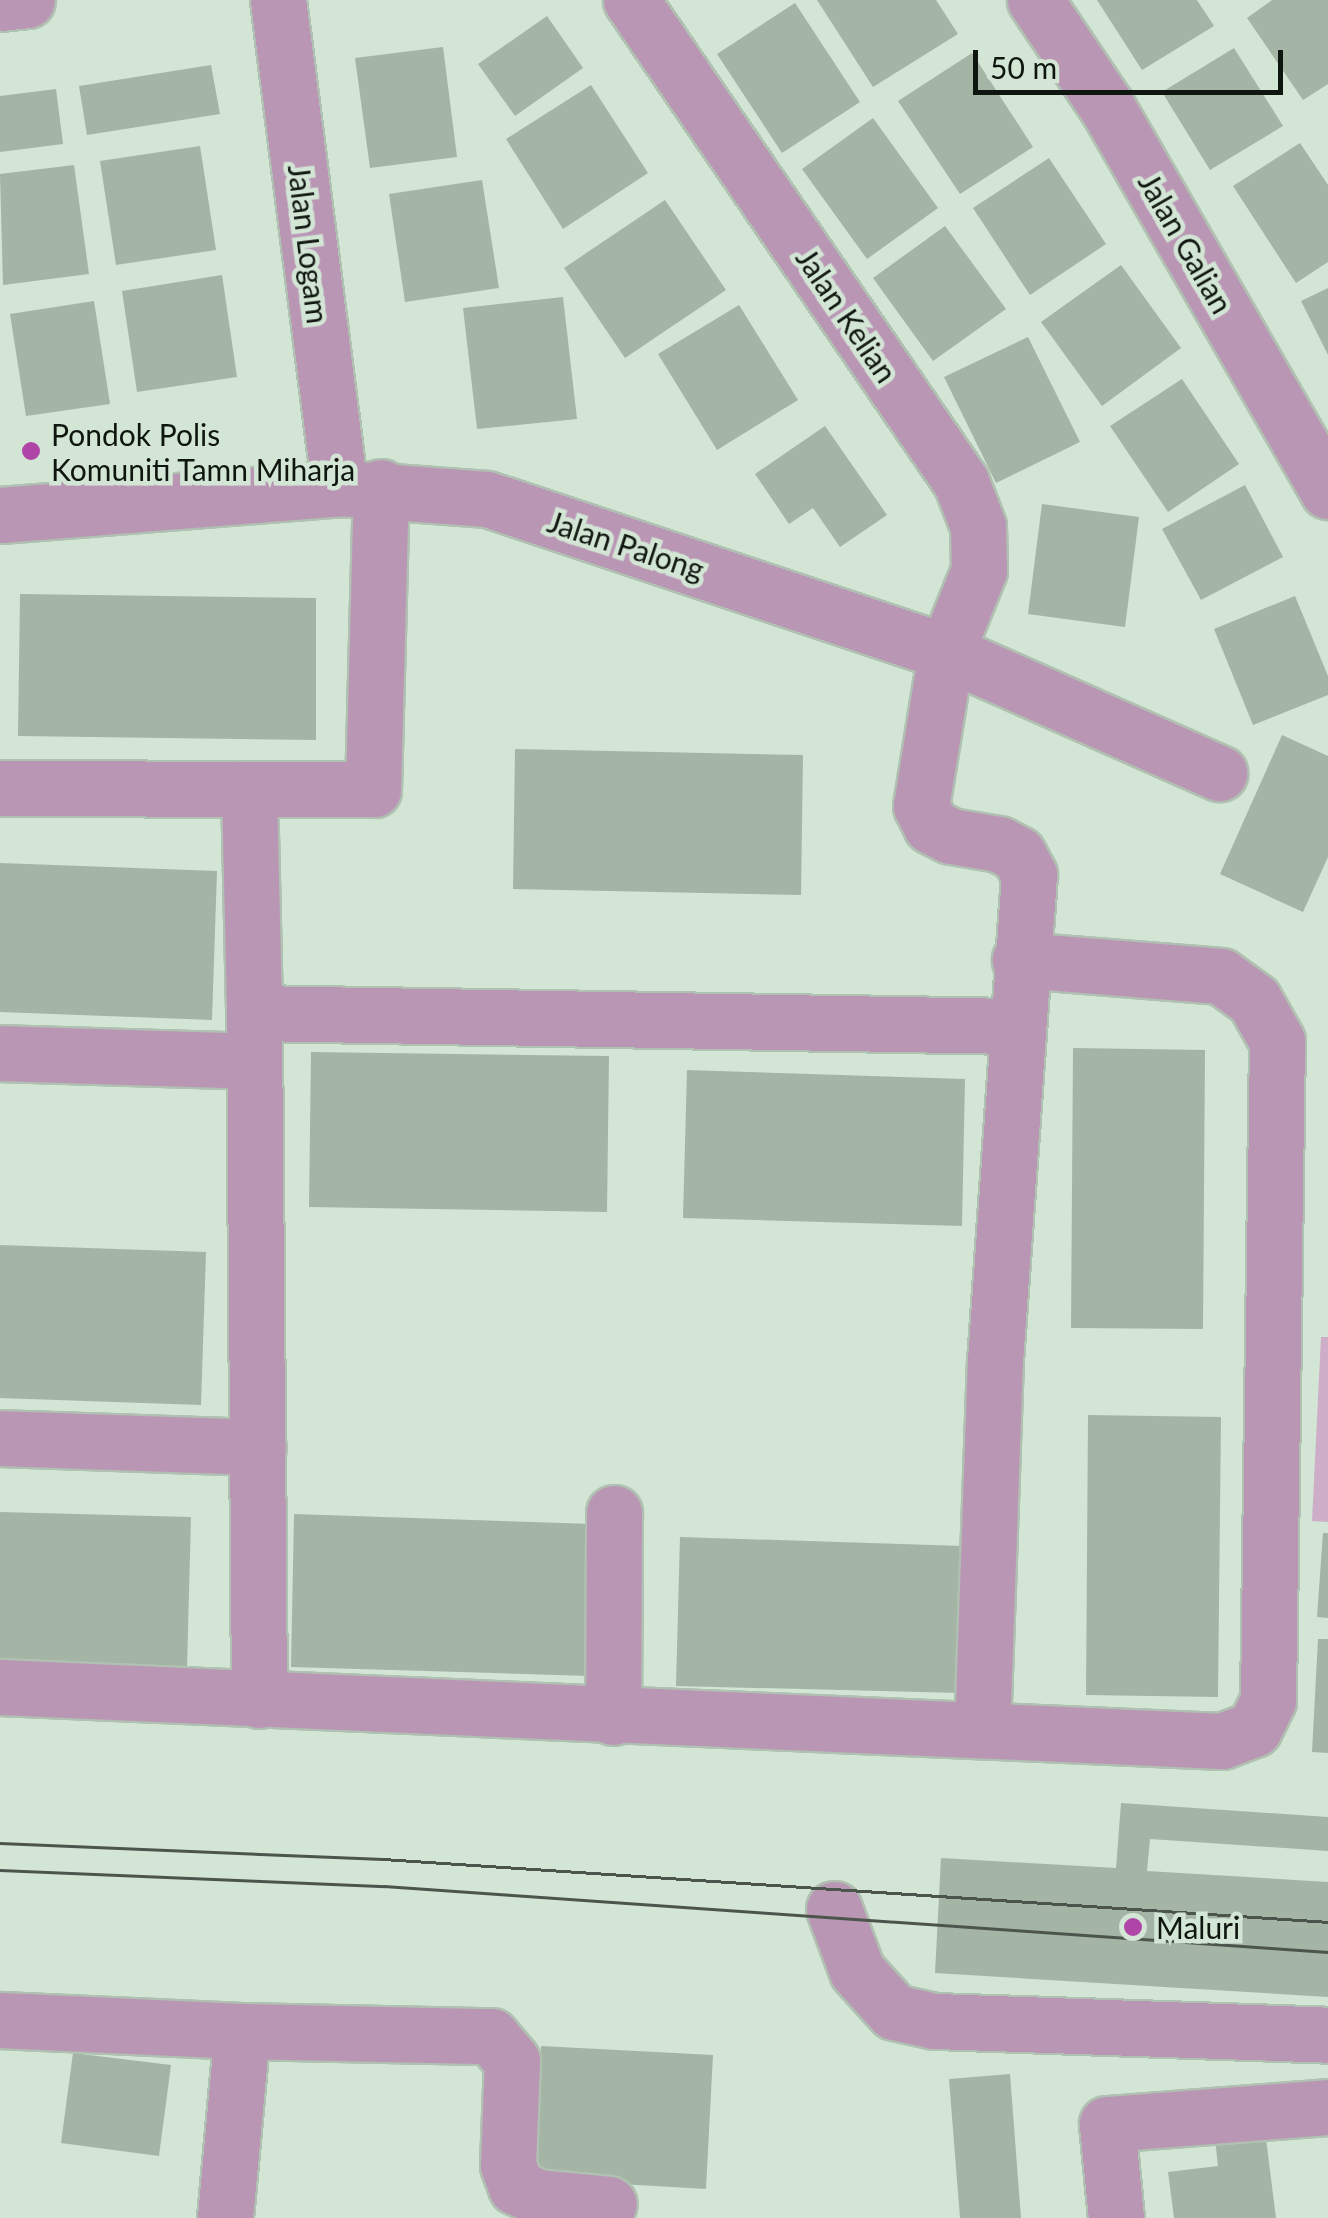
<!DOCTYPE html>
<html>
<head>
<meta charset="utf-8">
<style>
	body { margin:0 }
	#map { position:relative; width:1328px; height:2218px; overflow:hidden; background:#d3e5d4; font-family:Lato,sans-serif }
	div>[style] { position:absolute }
	.green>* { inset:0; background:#cdadc8 }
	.building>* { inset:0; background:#a4b5a5 }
	.roads { filter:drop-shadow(2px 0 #b0c0b1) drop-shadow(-2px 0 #b0c0b1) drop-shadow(0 2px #b0c0b1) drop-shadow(0 -2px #b0c0b1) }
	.minor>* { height:55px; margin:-27.5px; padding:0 27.5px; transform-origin:27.5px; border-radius:27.5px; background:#ba96b5 }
	.tram>* { height:2.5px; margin:-1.25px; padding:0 1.25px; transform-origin:1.25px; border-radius:1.25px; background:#4c554c }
	.dots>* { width:28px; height:28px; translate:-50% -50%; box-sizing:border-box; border:5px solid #d3e5d4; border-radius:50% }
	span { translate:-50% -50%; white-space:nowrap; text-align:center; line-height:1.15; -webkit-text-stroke:9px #d3e5d4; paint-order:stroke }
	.street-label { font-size:30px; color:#0f150f }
	.poi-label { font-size:30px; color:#0f150f }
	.left { translate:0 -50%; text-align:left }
	.scale { position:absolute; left:973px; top:50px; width:310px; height:45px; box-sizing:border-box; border:5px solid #0f150f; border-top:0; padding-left:12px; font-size:30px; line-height:35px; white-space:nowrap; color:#0f150f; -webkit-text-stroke:8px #d3e5d4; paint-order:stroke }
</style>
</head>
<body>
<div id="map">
	<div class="green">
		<i style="clip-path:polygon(1321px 1337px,1328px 1337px,1328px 1522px,1312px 1521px)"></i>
	</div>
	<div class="building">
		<i style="clip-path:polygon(817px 0,936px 0,958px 34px,873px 87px)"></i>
		<i style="clip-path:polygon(1097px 0,1197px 0,1214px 26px,1142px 70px)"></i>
		<i style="clip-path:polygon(1272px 0,1328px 0,1328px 84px,1303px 100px,1247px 18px)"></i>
		<i style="clip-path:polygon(795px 3px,860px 102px,782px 153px,717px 54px)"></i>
		<i style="clip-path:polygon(547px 16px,583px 68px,515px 116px,478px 64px)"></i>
		<i style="clip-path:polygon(443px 47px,457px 157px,370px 168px,355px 58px)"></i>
		<i style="clip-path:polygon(1234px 48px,1283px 126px,1210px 170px,1162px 92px)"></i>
		<i style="clip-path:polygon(972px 53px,1033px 147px,960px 194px,898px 101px)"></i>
		<i style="clip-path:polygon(211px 65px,220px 114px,87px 135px,79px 86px)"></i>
		<i style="clip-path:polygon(591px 85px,648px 173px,563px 229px,506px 139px)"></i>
		<i style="clip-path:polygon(56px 89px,63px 144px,0 152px,0 96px)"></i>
		<i style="clip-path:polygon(873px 118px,938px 208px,867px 259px,802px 169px)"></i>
		<i style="clip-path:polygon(1300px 143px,1328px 185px,1328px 262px,1296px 283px,1233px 186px)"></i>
		<i style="clip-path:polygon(200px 146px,216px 250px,116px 265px,100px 161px)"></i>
		<i style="clip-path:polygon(1049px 158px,1106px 244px,1030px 295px,973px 208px)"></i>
		<i style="clip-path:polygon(74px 165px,89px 274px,3px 285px,0 174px)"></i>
		<i style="clip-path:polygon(482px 180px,499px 288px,405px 302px,389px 194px)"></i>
		<i style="clip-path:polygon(665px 200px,726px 290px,625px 358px,564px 268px)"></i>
		<i style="clip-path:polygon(945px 226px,1006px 309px,933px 361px,873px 278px)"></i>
		<i style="clip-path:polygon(1121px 265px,1181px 348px,1102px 406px,1041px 322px)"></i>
		<i style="clip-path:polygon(222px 275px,237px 377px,137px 392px,122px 291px)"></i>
		<i style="clip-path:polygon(1328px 288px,1328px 355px,1301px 301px)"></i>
		<i style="clip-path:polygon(563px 297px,577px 419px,477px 429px,463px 308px)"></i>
		<i style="clip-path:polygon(94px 301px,110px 404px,26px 416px,10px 314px)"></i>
		<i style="clip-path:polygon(739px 305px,798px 400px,717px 450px,658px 354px)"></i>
		<i style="clip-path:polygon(1028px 337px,1080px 442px,996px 483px,944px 377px)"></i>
		<i style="clip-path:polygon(1182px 379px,1239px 464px,1168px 512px,1110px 426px)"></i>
		<i style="clip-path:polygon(825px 426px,887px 515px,840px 547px,813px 508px,789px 524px,755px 474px)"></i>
		<i style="clip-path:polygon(1245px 485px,1283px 557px,1201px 600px,1162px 529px)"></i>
		<i style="clip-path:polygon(1042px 504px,1139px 517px,1125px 627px,1028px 614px)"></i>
		<i style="clip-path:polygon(20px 594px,316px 598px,316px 740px,18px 736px)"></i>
		<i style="clip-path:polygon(1295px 596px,1328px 676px,1328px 695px,1253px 725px,1214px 629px)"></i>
		<i style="clip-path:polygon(1282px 735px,1328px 756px,1328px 857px,1303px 912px,1220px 874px)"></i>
		<i style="clip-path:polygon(515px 749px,803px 755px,801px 895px,513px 889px)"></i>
		<i style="clip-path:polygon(0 863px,217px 871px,212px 1020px,0 1012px)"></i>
		<i style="clip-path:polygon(1073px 1048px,1205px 1050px,1203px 1329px,1071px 1328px)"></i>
		<i style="clip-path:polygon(311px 1052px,609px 1056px,607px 1212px,309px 1207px)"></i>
		<i style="clip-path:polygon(687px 1070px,965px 1079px,962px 1226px,683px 1218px)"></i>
		<i style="clip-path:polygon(0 1245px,206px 1252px,201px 1405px,0 1398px)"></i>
		<i style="clip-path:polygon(1088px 1415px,1221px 1417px,1218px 1697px,1086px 1695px)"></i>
		<i style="clip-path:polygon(0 1512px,191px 1517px,187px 1668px,0 1663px)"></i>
		<i style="clip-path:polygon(294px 1514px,593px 1524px,589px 1676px,291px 1667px)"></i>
		<i style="clip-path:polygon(1323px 1533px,1328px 1533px,1328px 1618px,1317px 1617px)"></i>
		<i style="clip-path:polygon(680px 1537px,963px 1546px,960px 1693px,676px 1686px)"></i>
		<i style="clip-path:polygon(1318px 1639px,1328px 1639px,1328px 1753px,1312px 1752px)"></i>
		<i style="clip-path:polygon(1121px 1803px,1328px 1817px,1328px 1851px,1150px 1839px,1147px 1871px,1328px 1882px,1328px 1997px,935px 1973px,941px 1858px,1116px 1868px)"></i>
		<i style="clip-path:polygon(541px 2046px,713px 2055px,706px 2189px,534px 2179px)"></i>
		<i style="clip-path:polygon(73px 2053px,171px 2065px,159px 2156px,61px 2143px)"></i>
		<i style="clip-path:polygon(1010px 2074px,1021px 2218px,960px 2218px,949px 2079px)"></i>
		<i style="clip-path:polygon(1263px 2115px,1276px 2218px,1174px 2218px,1168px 2172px,1218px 2166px,1213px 2121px)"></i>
	</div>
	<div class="roads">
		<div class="minor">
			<i style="left:278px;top:0;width:492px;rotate:82.8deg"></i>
			<i style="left:631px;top:0;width:584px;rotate:55.6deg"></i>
			<i style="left:961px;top:482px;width:47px;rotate:68.9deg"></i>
			<i style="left:978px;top:526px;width:44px;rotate:88.7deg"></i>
			<i style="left:979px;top:570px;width:88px;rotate:111.9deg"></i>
			<i style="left:946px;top:652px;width:156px;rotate:99.2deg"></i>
			<i style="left:921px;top:806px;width:22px;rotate:63deg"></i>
			<i style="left:931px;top:826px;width:22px;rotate:27deg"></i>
			<i style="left:951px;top:836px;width:49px;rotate:9.5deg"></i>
			<i style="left:999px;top:844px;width:21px;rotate:28deg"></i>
			<i style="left:1018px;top:854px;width:24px;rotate:62deg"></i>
			<i style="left:1029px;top:875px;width:485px;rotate:94deg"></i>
			<i style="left:995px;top:1359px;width:371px;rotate:92deg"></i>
			<i style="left:1035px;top:0;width:129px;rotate:56.1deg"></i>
			<i style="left:1107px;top:107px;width:443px;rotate:60.1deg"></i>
			<i style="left:0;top:3px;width:27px;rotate:-6deg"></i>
			<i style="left:0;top:515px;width:341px;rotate:-4.5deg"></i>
			<i style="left:340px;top:488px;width:147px;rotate:4.3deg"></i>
			<i style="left:487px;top:499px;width:484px;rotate:18.4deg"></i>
			<i style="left:946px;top:652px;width:299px;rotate:23.9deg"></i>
			<i style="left:0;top:788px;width:373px;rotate:0.2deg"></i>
			<i style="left:373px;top:789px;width:302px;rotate:-88.5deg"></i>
			<i style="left:249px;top:789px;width:224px;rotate:88.7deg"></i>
			<i style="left:0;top:1053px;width:254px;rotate:1.8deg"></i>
			<i style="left:0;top:1438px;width:258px;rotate:2deg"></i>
			<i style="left:0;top:1687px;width:1223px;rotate:2.53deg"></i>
			<i style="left:1222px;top:1741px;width:34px;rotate:-21deg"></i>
			<i style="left:1254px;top:1729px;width:32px;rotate:-64deg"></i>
			<i style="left:1268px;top:1700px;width:659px;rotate:-89.22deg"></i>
			<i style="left:1277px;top:1041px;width:47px;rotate:-119.3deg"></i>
			<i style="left:1254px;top:1000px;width:41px;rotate:-144deg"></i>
			<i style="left:1221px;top:976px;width:202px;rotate:-175.4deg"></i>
			<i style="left:259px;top:1700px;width:687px;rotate:-90.42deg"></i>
			<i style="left:254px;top:1013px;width:760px;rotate:0.98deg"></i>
			<i style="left:613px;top:1717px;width:204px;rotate:-89.7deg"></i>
			<i style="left:834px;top:1909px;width:66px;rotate:69.6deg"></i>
			<i style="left:857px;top:1971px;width:55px;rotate:47.9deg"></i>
			<i style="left:894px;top:2012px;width:42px;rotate:12.4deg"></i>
			<i style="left:935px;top:2021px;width:393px;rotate:2deg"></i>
			<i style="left:0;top:2020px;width:242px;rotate:2.6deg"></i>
			<i style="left:242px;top:2031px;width:188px;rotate:95.2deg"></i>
			<i style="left:242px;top:2031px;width:249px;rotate:1.2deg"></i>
			<i style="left:491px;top:2036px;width:33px;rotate:50deg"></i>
			<i style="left:512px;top:2061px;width:104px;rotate:92.2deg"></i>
			<i style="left:508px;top:2165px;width:23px;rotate:70deg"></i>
			<i style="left:516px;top:2187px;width:24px;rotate:24deg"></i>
			<i style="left:538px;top:2197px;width:71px;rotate:5.6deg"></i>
			<i style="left:1116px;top:2218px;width:94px;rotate:-95.5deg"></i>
			<i style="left:1107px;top:2124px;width:222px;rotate:-4.4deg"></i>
		</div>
	</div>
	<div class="tram">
		<i style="left:0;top:1843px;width:383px;rotate:2.4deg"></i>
		<i style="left:383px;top:1859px;width:947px;rotate:3.81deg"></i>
		<i style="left:0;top:1870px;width:384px;rotate:2.4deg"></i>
		<i style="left:384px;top:1886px;width:946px;rotate:4deg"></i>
	</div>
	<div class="dots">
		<i style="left:31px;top:451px;background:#af45a6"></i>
		<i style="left:1133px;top:1927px;background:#af45a6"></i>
	</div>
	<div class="street-label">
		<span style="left:1186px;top:243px;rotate:60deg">Jalan Galian</span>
		<span style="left:309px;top:244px;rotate:83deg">Jalan Logam</span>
		<span style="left:847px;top:315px;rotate:56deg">Jalan Kelian</span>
		<span style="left:626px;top:545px;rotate:18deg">Jalan Palong</span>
	</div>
	<div class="poi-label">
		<span class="left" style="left:51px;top:451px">Pondok Polis<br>Komuniti Tamn Miharja</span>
		<span class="left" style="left:1156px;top:1927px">Maluri</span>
	</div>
	<div class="scale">50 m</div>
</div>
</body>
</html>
